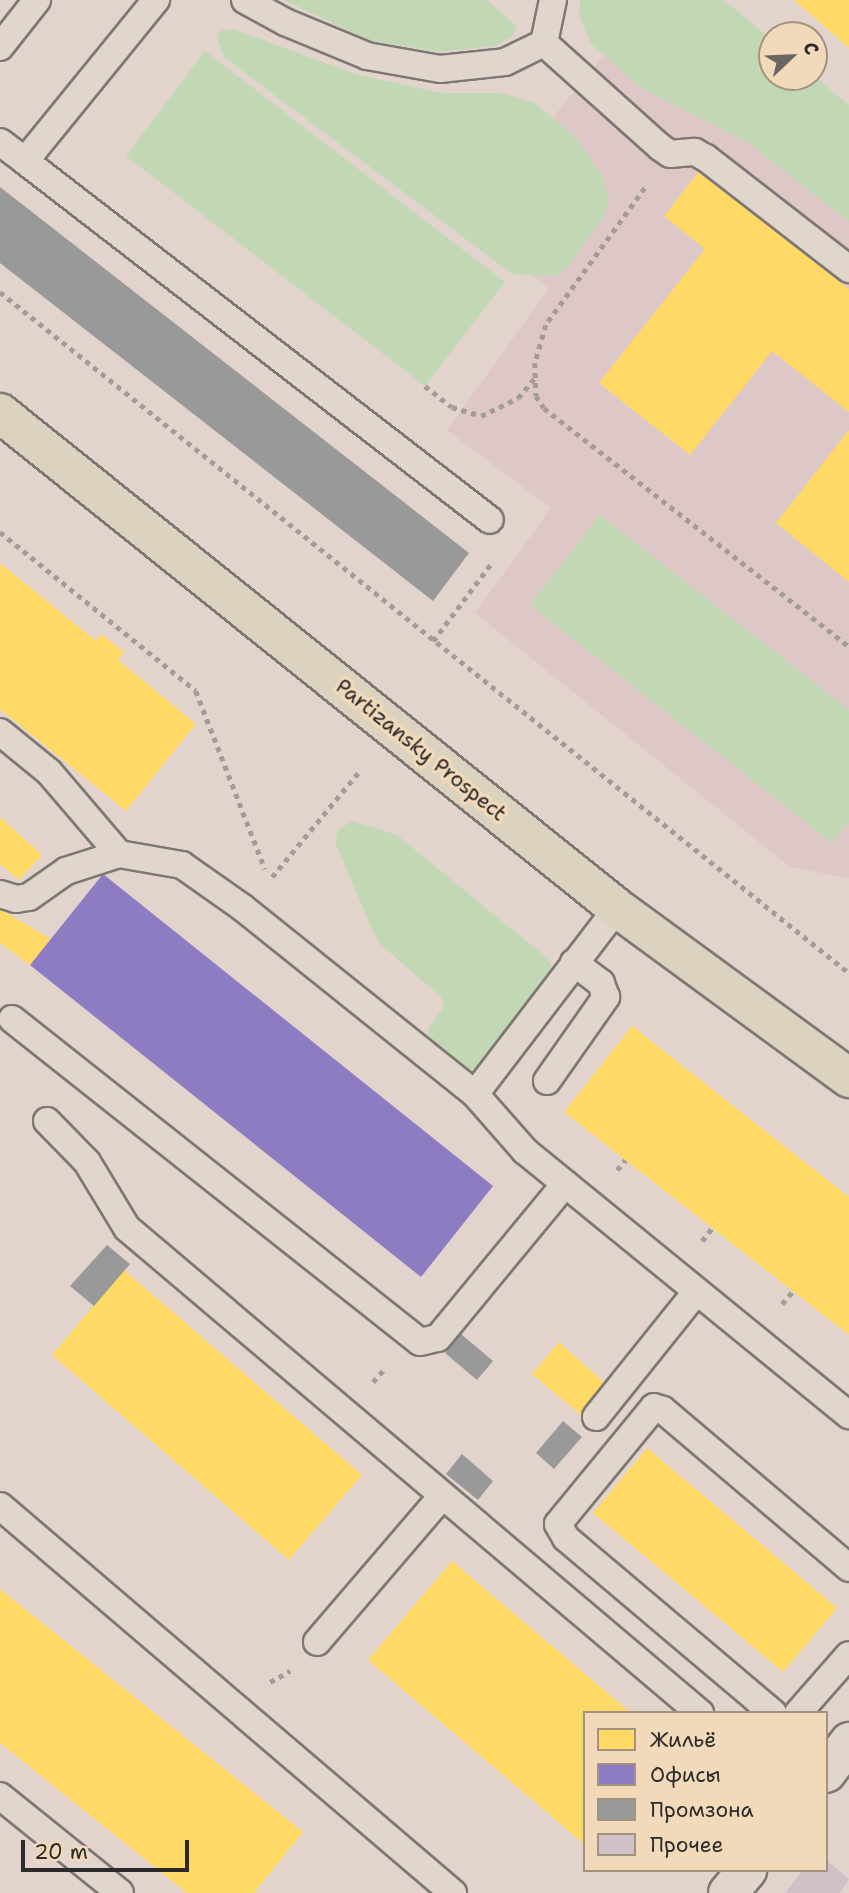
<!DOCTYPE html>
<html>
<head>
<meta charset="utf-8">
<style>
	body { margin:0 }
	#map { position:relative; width:849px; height:1893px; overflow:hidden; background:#e3d3cd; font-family:"Shantell Sans",sans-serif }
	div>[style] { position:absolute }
	.built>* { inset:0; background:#dec7c7 }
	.green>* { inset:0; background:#c2d8b5 }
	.homes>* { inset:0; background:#ffd966 }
	.offices>* { inset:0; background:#8e7cc3 }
	.industry>* { inset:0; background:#999 }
	.building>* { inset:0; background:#d0c1c7 }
	.path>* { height:4.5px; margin-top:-2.25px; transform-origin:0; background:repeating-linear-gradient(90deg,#a29c95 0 5px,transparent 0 10px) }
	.roads { filter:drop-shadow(2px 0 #7e7774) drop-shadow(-2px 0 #7e7774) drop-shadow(0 2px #7e7774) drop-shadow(0 -2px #7e7774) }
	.service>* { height:26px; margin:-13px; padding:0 13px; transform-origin:13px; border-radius:13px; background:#e0d6cb }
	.tertiary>* { height:38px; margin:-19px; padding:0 19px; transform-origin:19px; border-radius:19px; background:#e0d6cb }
	.primary>* { height:38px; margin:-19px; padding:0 19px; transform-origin:19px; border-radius:19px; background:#dbd2bf }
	span { translate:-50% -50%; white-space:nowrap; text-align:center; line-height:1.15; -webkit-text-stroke:7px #f1d9b9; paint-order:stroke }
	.street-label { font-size:21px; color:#2b2b2b }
	.legend { position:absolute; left:583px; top:1711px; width:245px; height:161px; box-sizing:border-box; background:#f1d9b9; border:2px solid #a29380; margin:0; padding:9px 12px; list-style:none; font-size:21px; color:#2b2b2b }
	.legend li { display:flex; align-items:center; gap:14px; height:35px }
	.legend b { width:35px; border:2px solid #a29380 }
	.north { position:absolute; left:758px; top:21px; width:70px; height:70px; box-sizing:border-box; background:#f1d9b9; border:2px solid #a29380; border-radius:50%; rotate:67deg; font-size:19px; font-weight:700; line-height:28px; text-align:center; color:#2b2b2b }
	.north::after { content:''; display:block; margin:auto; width:24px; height:32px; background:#6b6664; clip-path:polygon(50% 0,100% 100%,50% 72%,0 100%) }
	.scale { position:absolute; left:21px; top:1840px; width:168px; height:32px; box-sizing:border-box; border:4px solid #2b2b2b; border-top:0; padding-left:9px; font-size:21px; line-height:24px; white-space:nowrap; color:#2b2b2b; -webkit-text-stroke:5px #f1d9b9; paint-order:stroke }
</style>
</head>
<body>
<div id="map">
	<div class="built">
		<i style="clip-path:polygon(649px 0,849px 146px,849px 878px,790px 867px,475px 613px,551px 508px,447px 430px,549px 288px,466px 224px)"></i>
	</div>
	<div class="green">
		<i style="clip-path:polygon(283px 0,487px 0,517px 26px,512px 36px,496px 46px,439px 52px,369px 40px)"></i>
		<i style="clip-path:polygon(580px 0,724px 0,772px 40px,772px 77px,814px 76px,849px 105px,849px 222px,747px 142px,640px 87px,591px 44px,579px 15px)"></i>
		<i style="clip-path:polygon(233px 29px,355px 74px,441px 93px,501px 93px,535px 103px,576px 138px,602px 176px,609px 196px,605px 215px,567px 268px,555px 276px,512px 274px,224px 57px,217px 37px,220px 31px)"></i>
		<i style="clip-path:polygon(205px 51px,505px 282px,425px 386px,126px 156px)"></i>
		<i style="clip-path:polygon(600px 515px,849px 710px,849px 822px,832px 843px,530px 605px)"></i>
		<i style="clip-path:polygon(352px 821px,397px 835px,547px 958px,553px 969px,550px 986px,486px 1067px,475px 1072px,467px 1070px,429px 1042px,428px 1028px,444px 1007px,441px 997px,380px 944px,371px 927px,335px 842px,338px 830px)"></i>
	</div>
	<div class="homes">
		<i style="clip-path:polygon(794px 0,849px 0,849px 48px)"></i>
		<i style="clip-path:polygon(700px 170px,849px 289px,849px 412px,772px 351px,690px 455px,599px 383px,705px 249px,664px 216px)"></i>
		<i style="clip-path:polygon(849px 430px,849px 582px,776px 523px)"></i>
		<i style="clip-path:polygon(0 563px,96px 641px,101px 634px,124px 652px,118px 660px,196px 724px,126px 811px,0 709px)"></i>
		<i style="clip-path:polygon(0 817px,42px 855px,19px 880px,0 864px)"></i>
		<i style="clip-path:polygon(0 909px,51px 939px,30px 965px,0 943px)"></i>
		<i style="clip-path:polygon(632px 1026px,849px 1197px,849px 1335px,564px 1112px)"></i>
		<i style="clip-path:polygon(124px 1270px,362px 1475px,289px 1560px,52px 1355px)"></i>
		<i style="clip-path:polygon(559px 1342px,608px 1386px,582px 1416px,532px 1374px)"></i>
		<i style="clip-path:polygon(647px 1448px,837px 1608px,783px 1672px,593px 1513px)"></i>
		<i style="clip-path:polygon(452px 1561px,631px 1713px,585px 1713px,585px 1845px,368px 1660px)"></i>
		<i style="clip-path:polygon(0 1589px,303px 1832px,254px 1893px,187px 1893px,0 1743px)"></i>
	</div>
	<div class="offices">
		<i style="clip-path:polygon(103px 874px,493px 1186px,421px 1277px,30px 965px)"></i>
	</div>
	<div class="industry">
		<i style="clip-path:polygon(0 187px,469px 553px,433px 601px,0 263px)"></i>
		<i style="clip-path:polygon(107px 1245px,130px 1264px,94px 1306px,70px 1286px)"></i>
		<i style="clip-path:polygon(461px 1334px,493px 1361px,477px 1380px,445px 1353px)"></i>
		<i style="clip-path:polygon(563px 1421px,582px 1437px,554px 1469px,536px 1453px)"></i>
		<i style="clip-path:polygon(462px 1454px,493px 1481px,478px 1500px,446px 1474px)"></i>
	</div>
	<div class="building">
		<i style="clip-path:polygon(826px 1860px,849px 1879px,840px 1893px,785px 1893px,803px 1870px,826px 1870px)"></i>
	</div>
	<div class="path">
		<i style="left:645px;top:188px;width:169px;rotate:125.9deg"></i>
		<i style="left:546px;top:325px;width:40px;rotate:106deg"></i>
		<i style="left:535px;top:363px;width:33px;rotate:88deg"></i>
		<i style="left:536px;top:396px;width:14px;rotate:56deg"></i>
		<i style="left:544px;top:408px;width:387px;rotate:38deg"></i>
		<i style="left:0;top:292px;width:1088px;rotate:38.73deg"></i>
		<i style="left:425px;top:386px;width:34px;rotate:38deg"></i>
		<i style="left:452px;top:407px;width:30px;rotate:17deg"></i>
		<i style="left:481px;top:416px;width:41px;rotate:-25.9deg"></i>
		<i style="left:518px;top:398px;width:25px;rotate:-50deg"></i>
		<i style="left:0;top:532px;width:252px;rotate:39deg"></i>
		<i style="left:196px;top:691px;width:191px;rotate:68.8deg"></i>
		<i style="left:433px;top:641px;width:100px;rotate:-53.1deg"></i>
		<i style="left:272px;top:877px;width:135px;rotate:-50.4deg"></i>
		<i style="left:617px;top:1170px;width:13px;rotate:-51deg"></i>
		<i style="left:702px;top:1241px;width:16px;rotate:-52deg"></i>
		<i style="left:782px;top:1304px;width:17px;rotate:-50deg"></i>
		<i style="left:373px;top:1382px;width:20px;rotate:-49deg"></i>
		<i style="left:270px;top:1682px;width:23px;rotate:-29deg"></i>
	</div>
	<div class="roads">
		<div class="service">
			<i style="left:245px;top:0;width:46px;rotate:28.8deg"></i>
			<i style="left:285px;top:22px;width:89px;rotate:22.5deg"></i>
			<i style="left:367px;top:56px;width:74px;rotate:10.1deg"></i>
			<i style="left:440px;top:69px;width:65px;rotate:-6.1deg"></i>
			<i style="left:505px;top:62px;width:43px;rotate:-26deg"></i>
			<i style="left:544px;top:43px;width:156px;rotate:41.9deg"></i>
			<i style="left:660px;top:147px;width:12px;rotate:35deg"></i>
			<i style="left:670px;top:154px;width:25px;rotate:-5deg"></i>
			<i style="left:695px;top:152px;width:13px;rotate:29deg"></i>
			<i style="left:706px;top:158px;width:181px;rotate:37.8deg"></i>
			<i style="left:544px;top:43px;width:44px;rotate:-78.2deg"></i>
			<i style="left:0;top:47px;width:60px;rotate:-51.8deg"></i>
			<i style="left:0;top:142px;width:31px;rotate:37deg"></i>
			<i style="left:25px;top:161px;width:208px;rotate:-50.9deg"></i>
			<i style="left:25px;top:161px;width:587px;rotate:37.67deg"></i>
			<i style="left:0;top:732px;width:63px;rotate:39.2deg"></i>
			<i style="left:49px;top:772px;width:108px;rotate:49.5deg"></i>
			<i style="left:0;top:894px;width:17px;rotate:17deg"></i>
			<i style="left:16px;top:899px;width:13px;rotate:-9deg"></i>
			<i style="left:29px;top:897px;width:45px;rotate:-35.1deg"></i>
			<i style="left:66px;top:871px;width:56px;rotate:-17.8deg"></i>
			<i style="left:119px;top:854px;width:64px;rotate:9.9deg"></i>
			<i style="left:182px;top:865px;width:75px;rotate:35.2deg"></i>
			<i style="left:243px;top:908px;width:297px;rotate:38.7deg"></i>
			<i style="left:475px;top:1094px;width:76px;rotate:48.7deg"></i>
			<i style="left:525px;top:1151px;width:418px;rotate:39.2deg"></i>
			<i style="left:12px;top:1019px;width:520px;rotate:38.37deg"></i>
			<i style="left:420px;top:1342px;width:18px;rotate:-13deg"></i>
			<i style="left:438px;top:1338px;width:200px;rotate:-50.5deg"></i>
			<i style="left:547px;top:1081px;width:103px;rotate:-54.9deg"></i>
			<i style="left:606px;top:997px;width:15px;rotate:-110deg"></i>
			<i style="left:601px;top:983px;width:34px;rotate:-143deg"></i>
			<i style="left:475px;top:1094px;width:234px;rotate:-52.6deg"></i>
			<i style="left:47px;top:1121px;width:57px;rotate:45.7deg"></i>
			<i style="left:87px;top:1162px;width:77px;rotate:58.8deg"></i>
			<i style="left:127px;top:1228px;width:751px;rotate:40.25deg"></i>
			<i style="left:596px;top:1417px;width:161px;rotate:-51.3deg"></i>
			<i style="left:0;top:1506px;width:596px;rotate:40.51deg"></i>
			<i style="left:317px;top:1642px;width:192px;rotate:-49.4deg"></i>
			<i style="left:773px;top:1713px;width:271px;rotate:-139.8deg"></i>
			<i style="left:566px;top:1538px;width:16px;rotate:-120deg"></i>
			<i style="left:558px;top:1524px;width:151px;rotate:-50.6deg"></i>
			<i style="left:654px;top:1407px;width:9px;rotate:18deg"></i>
			<i style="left:663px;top:1410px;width:244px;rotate:40.3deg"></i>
			<i style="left:798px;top:1713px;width:77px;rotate:-48.7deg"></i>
			<i style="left:0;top:1796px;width:154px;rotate:38.9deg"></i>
		</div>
		<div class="tertiary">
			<i style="left:826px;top:1773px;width:39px;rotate:-53deg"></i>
			<i style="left:728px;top:1893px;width:30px;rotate:-50deg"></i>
		</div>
		<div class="primary">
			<i style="left:0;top:413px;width:791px;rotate:38.74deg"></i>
			<i style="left:617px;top:908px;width:288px;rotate:36.2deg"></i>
		</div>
	</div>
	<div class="street-label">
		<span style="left:421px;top:750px;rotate:39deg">Partizansky Prospect</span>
	</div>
	<ul class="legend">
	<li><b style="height:19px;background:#ffd966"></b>Жильё</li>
	<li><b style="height:19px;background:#8e7cc3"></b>Офисы</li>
	<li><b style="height:19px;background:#999"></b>Промзона</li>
	<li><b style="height:19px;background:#d0c1c7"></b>Прочее</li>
	</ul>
	<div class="north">С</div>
	<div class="scale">20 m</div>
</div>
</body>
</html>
